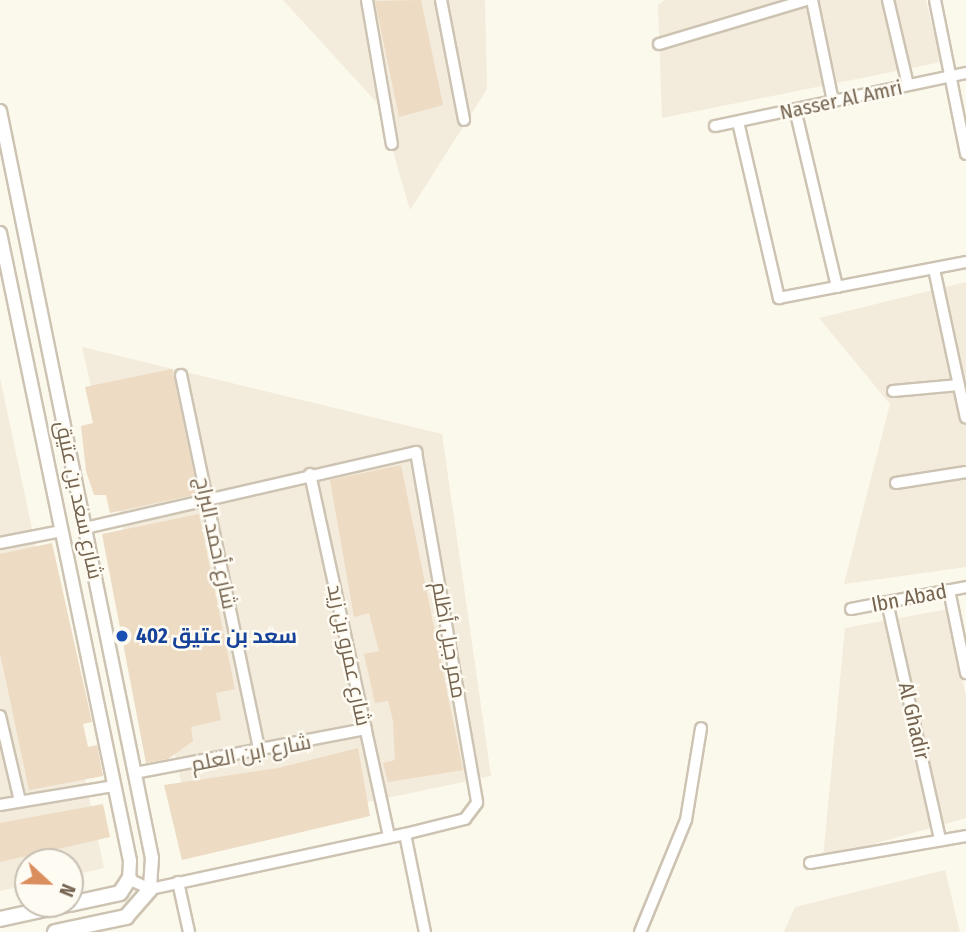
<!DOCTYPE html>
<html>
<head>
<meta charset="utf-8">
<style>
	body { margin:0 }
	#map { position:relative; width:966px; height:932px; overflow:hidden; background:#fbf8ec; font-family:"Fira Sans Condensed",Cairo,sans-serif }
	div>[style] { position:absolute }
	.residential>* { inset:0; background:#f3ebdb }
	.building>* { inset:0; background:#eddbc4 }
	.roads { filter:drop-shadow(2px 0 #cdc3b2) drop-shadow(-2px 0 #cdc3b2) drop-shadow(0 2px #cdc3b2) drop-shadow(0 -2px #cdc3b2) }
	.minor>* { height:10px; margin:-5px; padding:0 5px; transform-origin:5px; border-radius:5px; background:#fff }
	.tertiary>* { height:12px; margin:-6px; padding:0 6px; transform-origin:6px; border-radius:6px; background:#fff }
	.secondary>* { height:14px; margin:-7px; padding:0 7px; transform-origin:7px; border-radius:7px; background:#fff }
	.dots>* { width:19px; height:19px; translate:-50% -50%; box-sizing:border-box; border:4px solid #fefbf3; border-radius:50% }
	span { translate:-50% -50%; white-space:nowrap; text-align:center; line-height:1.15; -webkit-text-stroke:5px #fefbf3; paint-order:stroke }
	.street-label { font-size:21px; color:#756450 }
	.transit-label { font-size:21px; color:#164399; font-weight:700 }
	.left { translate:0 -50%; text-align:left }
	.north { position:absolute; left:14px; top:848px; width:70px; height:70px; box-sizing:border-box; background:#fefbf3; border:2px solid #c7bfb2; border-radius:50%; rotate:112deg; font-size:19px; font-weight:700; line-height:28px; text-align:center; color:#756450 }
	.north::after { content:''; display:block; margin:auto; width:24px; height:32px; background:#da8d5d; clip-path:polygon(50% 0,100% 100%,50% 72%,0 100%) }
</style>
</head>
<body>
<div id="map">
	<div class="residential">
		<i style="clip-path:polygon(283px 0,485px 0,487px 89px,410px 210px,380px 106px)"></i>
		<i style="clip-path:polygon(665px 0,926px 0,941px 62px,662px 118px,658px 5px)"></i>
		<i style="clip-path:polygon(966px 282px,966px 567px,844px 584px,890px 404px,819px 318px)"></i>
		<i style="clip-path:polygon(82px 347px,442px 434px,491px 776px,194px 839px)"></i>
		<i style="clip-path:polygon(0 378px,104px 868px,70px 876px,70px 862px,28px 862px,28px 885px,0 891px)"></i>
		<i style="clip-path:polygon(948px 609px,966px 697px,966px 818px,823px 858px,845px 628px)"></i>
		<i style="clip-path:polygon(945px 870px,960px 932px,784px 932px,795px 907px)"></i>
	</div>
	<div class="building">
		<i style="clip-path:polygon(421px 0,443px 105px,399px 117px,375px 1px)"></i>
		<i style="clip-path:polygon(172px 369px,198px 494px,110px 513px,106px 495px,94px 495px,86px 471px,81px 426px,93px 423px,85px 387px)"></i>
		<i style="clip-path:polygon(401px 465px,463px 770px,388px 782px,383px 763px,395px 760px,393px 721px,388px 701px,375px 703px,364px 654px,379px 651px,369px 613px,354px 617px,330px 480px)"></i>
		<i style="clip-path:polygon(199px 514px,235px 689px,216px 693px,221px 720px,191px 727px,193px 741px,168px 759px,146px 763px,102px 534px)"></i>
		<i style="clip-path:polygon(52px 543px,92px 722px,83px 724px,88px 747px,97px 745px,103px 776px,29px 790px,0 653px,0 554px)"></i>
		<i style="clip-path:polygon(358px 748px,370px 816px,182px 860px,164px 785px,278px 768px)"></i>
		<i style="clip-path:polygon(103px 804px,110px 837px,0 862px,0 823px)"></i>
	</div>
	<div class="roads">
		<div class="minor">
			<i style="left:367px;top:0;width:146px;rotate:80.2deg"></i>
			<i style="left:441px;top:0;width:122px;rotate:79.1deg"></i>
			<i style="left:812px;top:0;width:103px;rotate:78.3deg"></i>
			<i style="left:888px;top:0;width:87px;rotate:76.8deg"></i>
			<i style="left:935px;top:0;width:157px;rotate:78.6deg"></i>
			<i style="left:659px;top:44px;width:154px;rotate:-16.6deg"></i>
			<i style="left:795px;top:109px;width:183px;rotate:76.7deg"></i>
			<i style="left:738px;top:122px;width:181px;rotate:76.9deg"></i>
			<i style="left:779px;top:298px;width:190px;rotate:-10.9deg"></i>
			<i style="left:715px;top:126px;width:257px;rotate:-11.9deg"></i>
			<i style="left:934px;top:269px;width:152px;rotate:77.9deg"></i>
			<i style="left:181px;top:375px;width:386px;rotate:78.2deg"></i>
			<i style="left:893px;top:391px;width:66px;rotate:-5.2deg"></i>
			<i style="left:310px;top:474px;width:371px;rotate:77.7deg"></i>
			<i style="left:896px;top:483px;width:71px;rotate:-8.9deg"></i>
			<i style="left:85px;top:528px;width:340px;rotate:-12.9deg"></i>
			<i style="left:416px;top:452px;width:356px;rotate:80.1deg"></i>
			<i style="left:477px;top:803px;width:20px;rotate:127deg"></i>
			<i style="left:465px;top:819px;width:62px;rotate:166deg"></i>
			<i style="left:405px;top:834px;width:261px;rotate:167.8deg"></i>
			<i style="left:150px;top:889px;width:23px;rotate:-155deg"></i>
			<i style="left:0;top:543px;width:63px;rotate:-11deg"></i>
			<i style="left:949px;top:590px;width:85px;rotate:78.4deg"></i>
			<i style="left:887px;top:602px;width:244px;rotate:77.4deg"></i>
			<i style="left:851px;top:609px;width:117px;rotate:-10.8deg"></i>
			<i style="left:0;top:716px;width:87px;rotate:76.8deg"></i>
			<i style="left:135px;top:773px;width:235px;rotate:-10.8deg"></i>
			<i style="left:0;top:805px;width:116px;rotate:-9.5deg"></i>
			<i style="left:405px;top:834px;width:100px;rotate:78.5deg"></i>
			<i style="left:810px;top:863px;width:158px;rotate:-9.8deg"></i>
			<i style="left:178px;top:882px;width:51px;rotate:77.6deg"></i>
			<i style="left:640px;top:932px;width:121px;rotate:-67.7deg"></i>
			<i style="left:686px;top:820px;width:93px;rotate:-80.7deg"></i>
		</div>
		<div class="tertiary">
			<i style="left:0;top:111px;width:762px;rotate:78.5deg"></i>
			<i style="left:152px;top:858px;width:31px;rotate:94deg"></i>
			<i style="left:0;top:233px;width:641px;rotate:78.3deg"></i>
			<i style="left:130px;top:861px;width:18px;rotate:93deg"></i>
		</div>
		<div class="secondary">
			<i style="left:70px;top:904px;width:51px;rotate:-12.4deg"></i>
			<i style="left:120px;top:893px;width:17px;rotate:-57deg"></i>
			<i style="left:0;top:919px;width:70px;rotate:-12.4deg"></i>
			<i style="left:55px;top:932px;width:73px;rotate:-11.9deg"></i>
			<i style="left:126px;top:917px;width:37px;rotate:-49deg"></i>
		</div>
	</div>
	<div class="dots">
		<i style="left:122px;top:636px;background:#1a4fb4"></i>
	</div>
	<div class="street-label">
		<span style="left:841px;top:100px;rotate:-12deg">Nasser Al Amri</span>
		<span style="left:79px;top:500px;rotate:78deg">شارع سعد بن عتيق</span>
		<span style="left:216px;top:543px;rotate:78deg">شارع أحمد البراج</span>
		<span style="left:909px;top:598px;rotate:-11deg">Ibn Abad</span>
		<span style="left:449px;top:640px;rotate:80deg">ممر جبل أظلم</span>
		<span style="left:349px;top:655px;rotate:78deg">شارع عمرو بن زيد</span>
		<span style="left:914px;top:721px;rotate:77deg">Al Ghadir</span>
		<span style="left:251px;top:753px;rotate:-11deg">شارع ابن العلم</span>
	</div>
	<div class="transit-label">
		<span class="left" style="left:136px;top:636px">سعد بن عتيق 402</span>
	</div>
	<div class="north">N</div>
</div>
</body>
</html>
